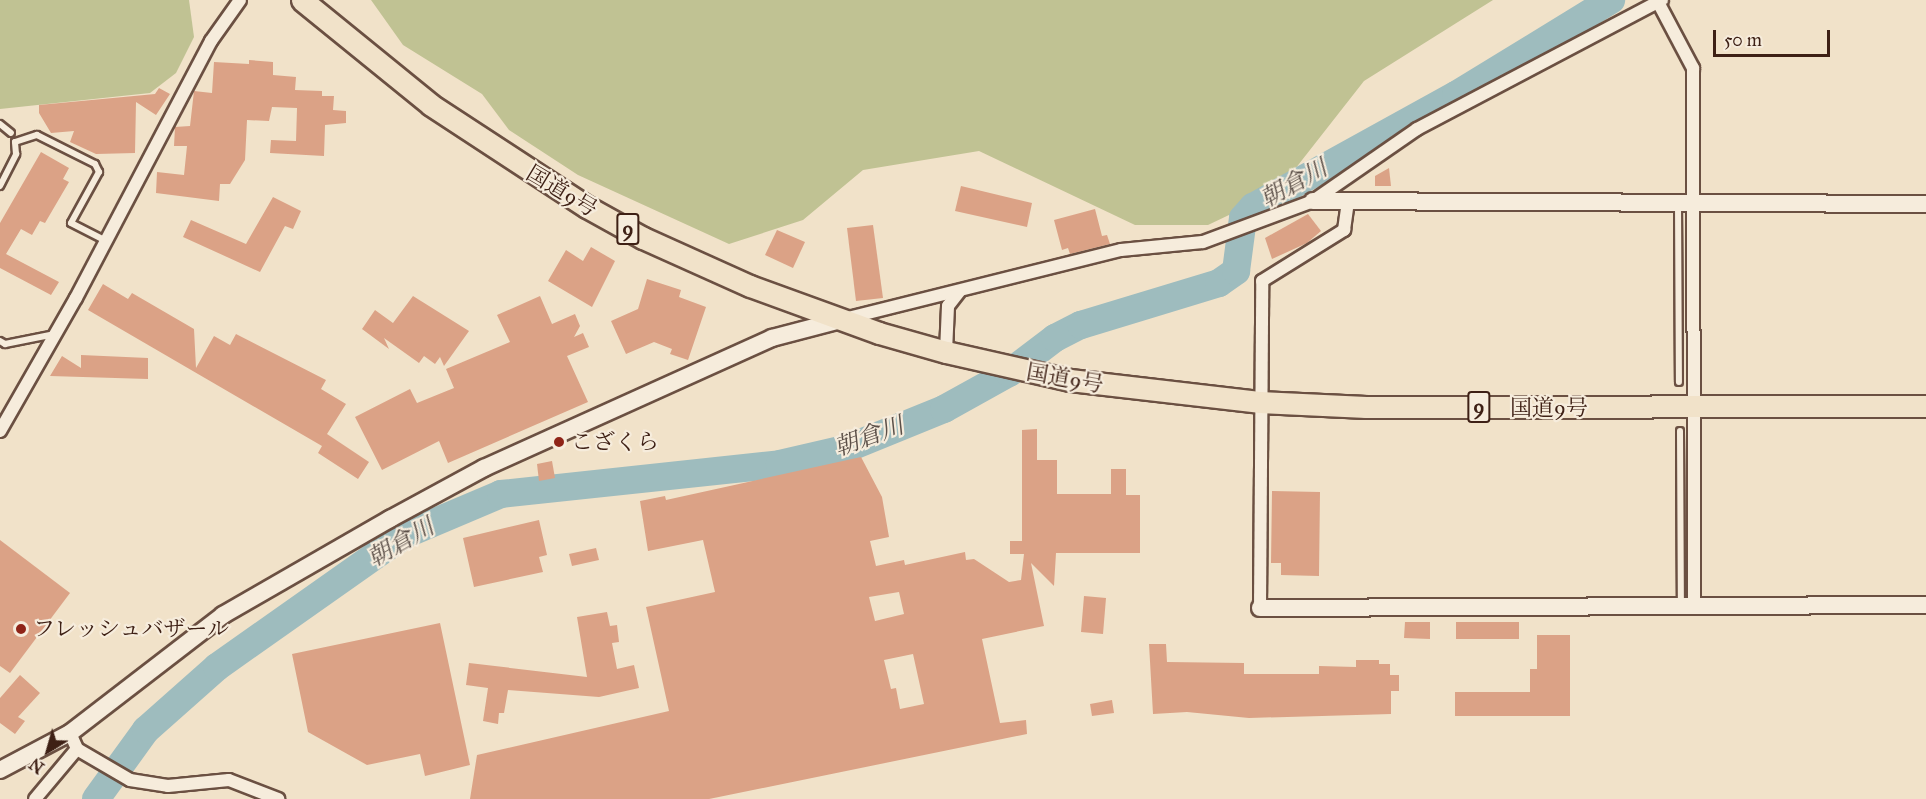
<!DOCTYPE html>
<html>
<head>
<meta charset="utf-8">
<style>
	body { margin:0 }
	#map { position:relative; width:1926px; height:799px; overflow:hidden; background:#f1e2c9; font-family:"IM FELL Great Primer","Noto Serif JP",serif }
	div>[style] { position:absolute }
	.green>* { inset:0; background:#c0c293 }
	.river>* { height:28px; margin:-14px; padding:0 14px; transform-origin:14px; border-radius:14px; background:#9ebcbe }
	.building>* { inset:0; background:#dba286 }
	.roads { filter:drop-shadow(2px 0 #6b5042) drop-shadow(-2px 0 #6b5042) drop-shadow(0 2px #6b5042) drop-shadow(0 -2px #6b5042) }
	.service>* { height:6px; margin:-3px; padding:0 3px; transform-origin:3px; border-radius:3px; background:#f6ecdc }
	.minor>* { height:12px; margin:-6px; padding:0 6px; transform-origin:6px; border-radius:6px; background:#f6ecdc }
	.tertiary>* { height:16px; margin:-8px; padding:0 8px; transform-origin:8px; border-radius:8px; background:#f6ecdc }
	.trunk>* { height:21px; margin:-10.5px; padding:0 10.5px; transform-origin:10.5px; border-radius:10.5px; background:#f1e2c9 }
	.dots>* { width:16px; height:16px; translate:-50% -50%; box-sizing:border-box; border:3px solid #f6ecdc; border-radius:50% }
	span { translate:-50% -50%; white-space:nowrap; text-align:center; line-height:1.15; -webkit-text-stroke:4.5px #f6ecdc; paint-order:stroke }
	.shield-label span { padding:2px 4px; background:#f6ecdc; border:2px solid; border-radius:4px; -webkit-text-stroke-width:0 }
	.shield-label { font-size:21px; color:#3e2015; font-weight:700 }
	.street-label { font-size:22px; color:#3e2015 }
	.poi-label { font-size:22px; color:#3e2015 }
	.left { translate:0 -50%; text-align:left }
	.water-label { font-size:24px; color:#5b4f48; font-style:italic }
	.north { position:absolute; left:18px; top:721px; width:60px; height:60px; -webkit-text-stroke:4px #f6ecdc; paint-order:stroke; rotate:217deg; font-size:16px; font-weight:700; line-height:24px; text-align:center; color:#3e2015 }
	.north::after { content:''; display:block; margin:auto; width:21px; height:27px; background:#3e2015; clip-path:polygon(50% 0,100% 100%,50% 72%,0 100%) }
	.scale { position:absolute; left:1713px; top:30px; width:117px; height:27px; box-sizing:border-box; border:3px solid #3e2015; border-top:0; padding-left:8px; font-size:18px; line-height:21px; white-space:nowrap; color:#3e2015; -webkit-text-stroke:4px #f6ecdc; paint-order:stroke }
</style>
</head>
<body>
<div id="map">
	<div class="green">
		<i style="clip-path:polygon(0 0,189px 0,194px 37px,176px 73px,150px 93px,0 109px)"></i>
		<i style="clip-path:polygon(371px 0,1493px 0,1364px 81px,1277px 192px,1208px 225px,1135px 225px,979px 151px,863px 170px,803px 220px,729px 244px,578px 175px,509px 130px,482px 94px,403px 45px)"></i>
	</div>
	<div class="river">
		<i style="left:96px;top:799px;width:85px;rotate:-54.1deg"></i>
		<i style="left:146px;top:730px;width:95px;rotate:-41.6deg"></i>
		<i style="left:217px;top:667px;width:229px;rotate:-35.2deg"></i>
		<i style="left:404px;top:535px;width:105px;rotate:-22.9deg"></i>
		<i style="left:501px;top:494px;width:281px;rotate:-6.1deg"></i>
		<i style="left:780px;top:464px;width:70px;rotate:-13.2deg"></i>
		<i style="left:848px;top:448px;width:104px;rotate:-22.1deg"></i>
		<i style="left:944px;top:409px;width:74px;rotate:-29deg"></i>
		<i style="left:1009px;top:373px;width:58px;rotate:-37.3deg"></i>
		<i style="left:1055px;top:338px;width:29px;rotate:-27deg"></i>
		<i style="left:1081px;top:325px;width:144px;rotate:-16.9deg"></i>
		<i style="left:1219px;top:283px;width:21px;rotate:-35deg"></i>
		<i style="left:1236px;top:271px;width:53px;rotate:-82.5deg"></i>
		<i style="left:1243px;top:218px;width:15px;rotate:-48deg"></i>
		<i style="left:1253px;top:207px;width:232px;rotate:-28.9deg"></i>
		<i style="left:1456px;top:95px;width:182px;rotate:-31.5deg"></i>
	</div>
	<div class="building">
		<i style="clip-path:polygon(249px 60px,273px 62px,273px 75px,296px 77px,295px 90px,322px 91px,322px 96px,334px 96px,333px 110px,346px 111px,346px 123px,325px 125px,324px 156px,270px 153px,271px 140px,296px 141px,297px 108px,272px 107px,269px 121px,247px 120px,245px 160px,230px 184px,220px 184px,219px 201px,156px 193px,157px 172px,184px 175px,187px 146px,174px 146px,175px 127px,190px 126px,194px 91px,212px 93px,214px 62px,249px 64px)"></i>
		<i style="clip-path:polygon(159px 88px,170px 94px,156px 115px,136px 102px,135px 153px,96px 154px,70px 142px,74px 131px,51px 133px,39px 113px,39px 105px,155px 94px)"></i>
		<i style="clip-path:polygon(41px 152px,69px 168px,63px 179px,69px 182px,45px 223px,40px 221px,32px 235px,21px 229px,6px 254px,59px 282px,51px 295px,0 268px,0 223px)"></i>
		<i style="clip-path:polygon(1389px 168px,1391px 186px,1375px 186px,1375px 176px)"></i>
		<i style="clip-path:polygon(961px 186px,1032px 203px,1027px 227px,955px 211px)"></i>
		<i style="clip-path:polygon(273px 197px,301px 211px,293px 229px,285px 226px,260px 272px,183px 237px,191px 220px,246px 244px)"></i>
		<i style="clip-path:polygon(1095px 209px,1102px 236px,1107px 235px,1110px 244px,1070px 254px,1068px 248px,1062px 250px,1054px 220px)"></i>
		<i style="clip-path:polygon(1308px 214px,1321px 231px,1307px 243px,1272px 259px,1265px 238px)"></i>
		<i style="clip-path:polygon(873px 225px,883px 298px,856px 301px,847px 228px)"></i>
		<i style="clip-path:polygon(777px 230px,805px 242px,793px 268px,765px 255px)"></i>
		<i style="clip-path:polygon(591px 247px,615px 261px,592px 307px,548px 281px,566px 250px,583px 261px)"></i>
		<i style="clip-path:polygon(647px 279px,681px 290px,679px 297px,706px 307px,688px 360px,670px 354px,672px 349px,654px 342px,626px 354px,611px 321px,638px 309px)"></i>
		<i style="clip-path:polygon(103px 284px,128px 299px,132px 293px,194px 329px,196px 368px,214px 336px,230px 345px,236px 334px,326px 380px,321px 389px,346px 404px,327px 434px,369px 462px,358px 479px,318px 453px,322px 446px,88px 310px)"></i>
		<i style="clip-path:polygon(413px 296px,469px 331px,444px 366px,440px 357px,435px 364px,424px 356px,419px 363px,384px 338px,389px 349px,362px 329px,375px 310px,393px 323px)"></i>
		<i style="clip-path:polygon(540px 296px,552px 324px,575px 314px,580px 326px,574px 337px,583px 333px,589px 347px,567px 356px,588px 402px,448px 463px,439px 441px,382px 470px,355px 417px,410px 389px,417px 403px,454px 388px,446px 369px,510px 342px,497px 315px)"></i>
		<i style="clip-path:polygon(81px 355px,148px 358px,148px 379px,50px 376px,62px 356px,81px 368px)"></i>
		<i style="clip-path:polygon(evenodd,1037px 429px,1037px 460px,1057px 460px,1057px 494px,1111px 494px,1111px 469px,1126px 469px,1126px 495px,1140px 495px,1140px 553px,1056px 553px,1054px 586px,1031px 563px,1044px 626px,982px 639px,1000px 723px,1026px 720px,1027px 734px,709px 799px,470px 799px,477px 755px,669px 711px,646px 607px,715px 592px,703px 540px,648px 551px,640px 501px,665px 496px,666px 500px,861px 457px,882px 497px,889px 537px,870px 541px,876px 566px,904px 560px,905px 565px,965px 552px,966px 560px,974px 559px,1009px 582px,1021px 580px,1024px 554px,1010px 554px,1010px 541px,1022px 541px,1022px 430px,1037px 429px,899px 592px,904px 614px,875px 621px,869px 597px,899px 592px,1037px 429px,913px 654px,924px 704px,900px 709px,896px 688px,891px 689px,884px 660px,913px 654px)"></i>
		<i style="clip-path:polygon(552px 461px,555px 478px,539px 481px,537px 464px)"></i>
		<i style="clip-path:polygon(1272px 491px,1320px 492px,1319px 576px,1281px 575px,1281px 563px,1271px 563px)"></i>
		<i style="clip-path:polygon(539px 520px,547px 555px,539px 557px,543px 572px,474px 587px,463px 538px)"></i>
		<i style="clip-path:polygon(0 540px,70px 593px,10px 673px,0 666px)"></i>
		<i style="clip-path:polygon(596px 548px,599px 560px,572px 566px,569px 554px)"></i>
		<i style="clip-path:polygon(1084px 596px,1106px 598px,1103px 634px,1081px 632px)"></i>
		<i style="clip-path:polygon(607px 612px,610px 626px,617px 625px,619px 642px,612px 643px,617px 669px,634px 665px,639px 688px,599px 697px,508px 690px,504px 713px,499px 713px,498px 724px,483px 721px,488px 688px,466px 685px,469px 663px,587px 677px,577px 617px)"></i>
		<i style="clip-path:polygon(1405px 622px,1430px 622px,1430px 639px,1404px 638px)"></i>
		<i style="clip-path:polygon(1456px 622px,1519px 622px,1519px 639px,1456px 639px)"></i>
		<i style="clip-path:polygon(440px 623px,470px 765px,425px 776px,420px 754px,367px 765px,308px 732px,292px 654px)"></i>
		<i style="clip-path:polygon(1537px 635px,1570px 635px,1570px 716px,1455px 716px,1455px 692px,1530px 692px,1530px 669px,1537px 669px)"></i>
		<i style="clip-path:polygon(1149px 644px,1166px 644px,1167px 662px,1244px 663px,1244px 674px,1319px 674px,1319px 666px,1356px 667px,1356px 660px,1379px 660px,1379px 664px,1390px 664px,1390px 675px,1399px 675px,1399px 691px,1391px 691px,1391px 714px,1249px 718px,1187px 712px,1153px 714px)"></i>
		<i style="clip-path:polygon(20px 675px,40px 693px,18px 717px,25px 721px,15px 734px,0 723px,0 698px)"></i>
		<i style="clip-path:polygon(1112px 700px,1114px 713px,1092px 716px,1090px 704px)"></i>
	</div>
	<div class="roads">
		<div class="service">
			<i style="left:0;top:124px;width:14px;rotate:39deg"></i>
			<i style="left:0;top:186px;width:36px;rotate:-63deg"></i>
			<i style="left:16px;top:154px;width:12px;rotate:-95deg"></i>
			<i style="left:15px;top:142px;width:23px;rotate:-18deg"></i>
			<i style="left:37px;top:135px;width:65px;rotate:26.6deg"></i>
			<i style="left:95px;top:164px;width:9px;rotate:63deg"></i>
			<i style="left:99px;top:172px;width:58px;rotate:118.8deg"></i>
			<i style="left:71px;top:223px;width:39px;rotate:27deg"></i>
			<i style="left:1678px;top:203px;width:179px;rotate:89.7deg"></i>
			<i style="left:0;top:341px;width:6px;rotate:31deg"></i>
			<i style="left:5px;top:344px;width:51px;rotate:-11.3deg"></i>
			<i style="left:1680px;top:431px;width:173px;rotate:89.7deg"></i>
		</div>
		<div class="minor">
			<i style="left:1658px;top:2px;width:75px;rotate:62.1deg"></i>
			<i style="left:1693px;top:68px;width:538px;rotate:89.89deg"></i>
			<i style="left:848px;top:318px;width:281px;rotate:-14deg"></i>
			<i style="left:1121px;top:250px;width:82px;rotate:-5.6deg"></i>
			<i style="left:1203px;top:242px;width:117px;rotate:-20.4deg"></i>
			<i style="left:1313px;top:201px;width:126px;rotate:-34.7deg"></i>
			<i style="left:1417px;top:129px;width:277px;rotate:-27.8deg"></i>
			<i style="left:946px;top:352px;width:46px;rotate:-87.5deg"></i>
			<i style="left:948px;top:306px;width:18px;rotate:-52deg"></i>
			<i style="left:0;top:431px;width:153px;rotate:-60.3deg"></i>
			<i style="left:76px;top:298px;width:290px;rotate:-62.3deg"></i>
			<i style="left:211px;top:41px;width:50px;rotate:-54.7deg"></i>
			<i style="left:1260px;top:608px;width:327px;rotate:-89.6deg"></i>
			<i style="left:1262px;top:281px;width:97px;rotate:-31.9deg"></i>
			<i style="left:1344px;top:230px;width:29px;rotate:-82deg"></i>
			<i style="left:70px;top:733px;width:17px;rotate:66deg"></i>
			<i style="left:77px;top:749px;width:61px;rotate:30.3deg"></i>
			<i style="left:130px;top:780px;width:38px;rotate:9deg"></i>
			<i style="left:168px;top:786px;width:61px;rotate:-5.6deg"></i>
			<i style="left:229px;top:780px;width:53px;rotate:21.2deg"></i>
			<i style="left:35px;top:799px;width:65px;rotate:-50deg"></i>
		</div>
		<div class="tertiary">
			<i style="left:1313px;top:201px;width:613px;rotate:0.28deg"></i>
			<i style="left:1260px;top:608px;width:666px;rotate:-0.26deg"></i>
			<i style="left:0;top:770px;width:79px;rotate:-27.9deg"></i>
			<i style="left:70px;top:733px;width:193px;rotate:-37.6deg"></i>
			<i style="left:223px;top:615px;width:193px;rotate:-29.9deg"></i>
			<i style="left:390px;top:519px;width:107px;rotate:-28.5deg"></i>
			<i style="left:484px;top:468px;width:316px;rotate:-24.3deg"></i>
			<i style="left:772px;top:338px;width:71px;rotate:-14.6deg"></i>
		</div>
		<div class="trunk">
			<i style="left:302px;top:0;width:166px;rotate:39.1deg"></i>
			<i style="left:431px;top:105px;width:186px;rotate:33.2deg"></i>
			<i style="left:587px;top:207px;width:64px;rotate:29deg"></i>
			<i style="left:643px;top:238px;width:117px;rotate:24.2deg"></i>
			<i style="left:750px;top:286px;width:137px;rotate:20deg"></i>
			<i style="left:879px;top:333px;width:70px;rotate:15.8deg"></i>
			<i style="left:946px;top:352px;width:127px;rotate:12.7deg"></i>
			<i style="left:1070px;top:380px;width:190px;rotate:6.6deg"></i>
			<i style="left:1259px;top:402px;width:107px;rotate:2.7deg"></i>
			<i style="left:1366px;top:407px;width:560px;rotate:-0.1deg"></i>
		</div>
	</div>
	<div class="dots">
		<i style="left:559px;top:442px;background:#8f2418"></i>
		<i style="left:21px;top:629px;background:#8f2418"></i>
	</div>
	<div class="shield-label">
		<span style="left:628px;top:229px">9</span>
		<span style="left:1479px;top:407px">9</span>
	</div>
	<div class="street-label">
		<span style="left:562px;top:191px;rotate:31deg">国道9号</span>
		<span style="left:1065px;top:378px;rotate:10deg">国道9号</span>
		<span style="left:1549px;top:408px">国道9号</span>
	</div>
	<div class="poi-label">
		<span class="left" style="left:571px;top:442px">こざくら</span>
		<span class="left" style="left:33px;top:629px">フレッシュバザール</span>
	</div>
	<div class="water-label">
		<span style="left:1294px;top:184px;rotate:-29deg">朝倉川</span>
		<span style="left:869px;top:437px;rotate:-20deg">朝倉川</span>
		<span style="left:401px;top:543px;rotate:-30deg">朝倉川</span>
	</div>
	<div class="north">N</div>
	<div class="scale">50 m</div>
</div>
</body>
</html>
